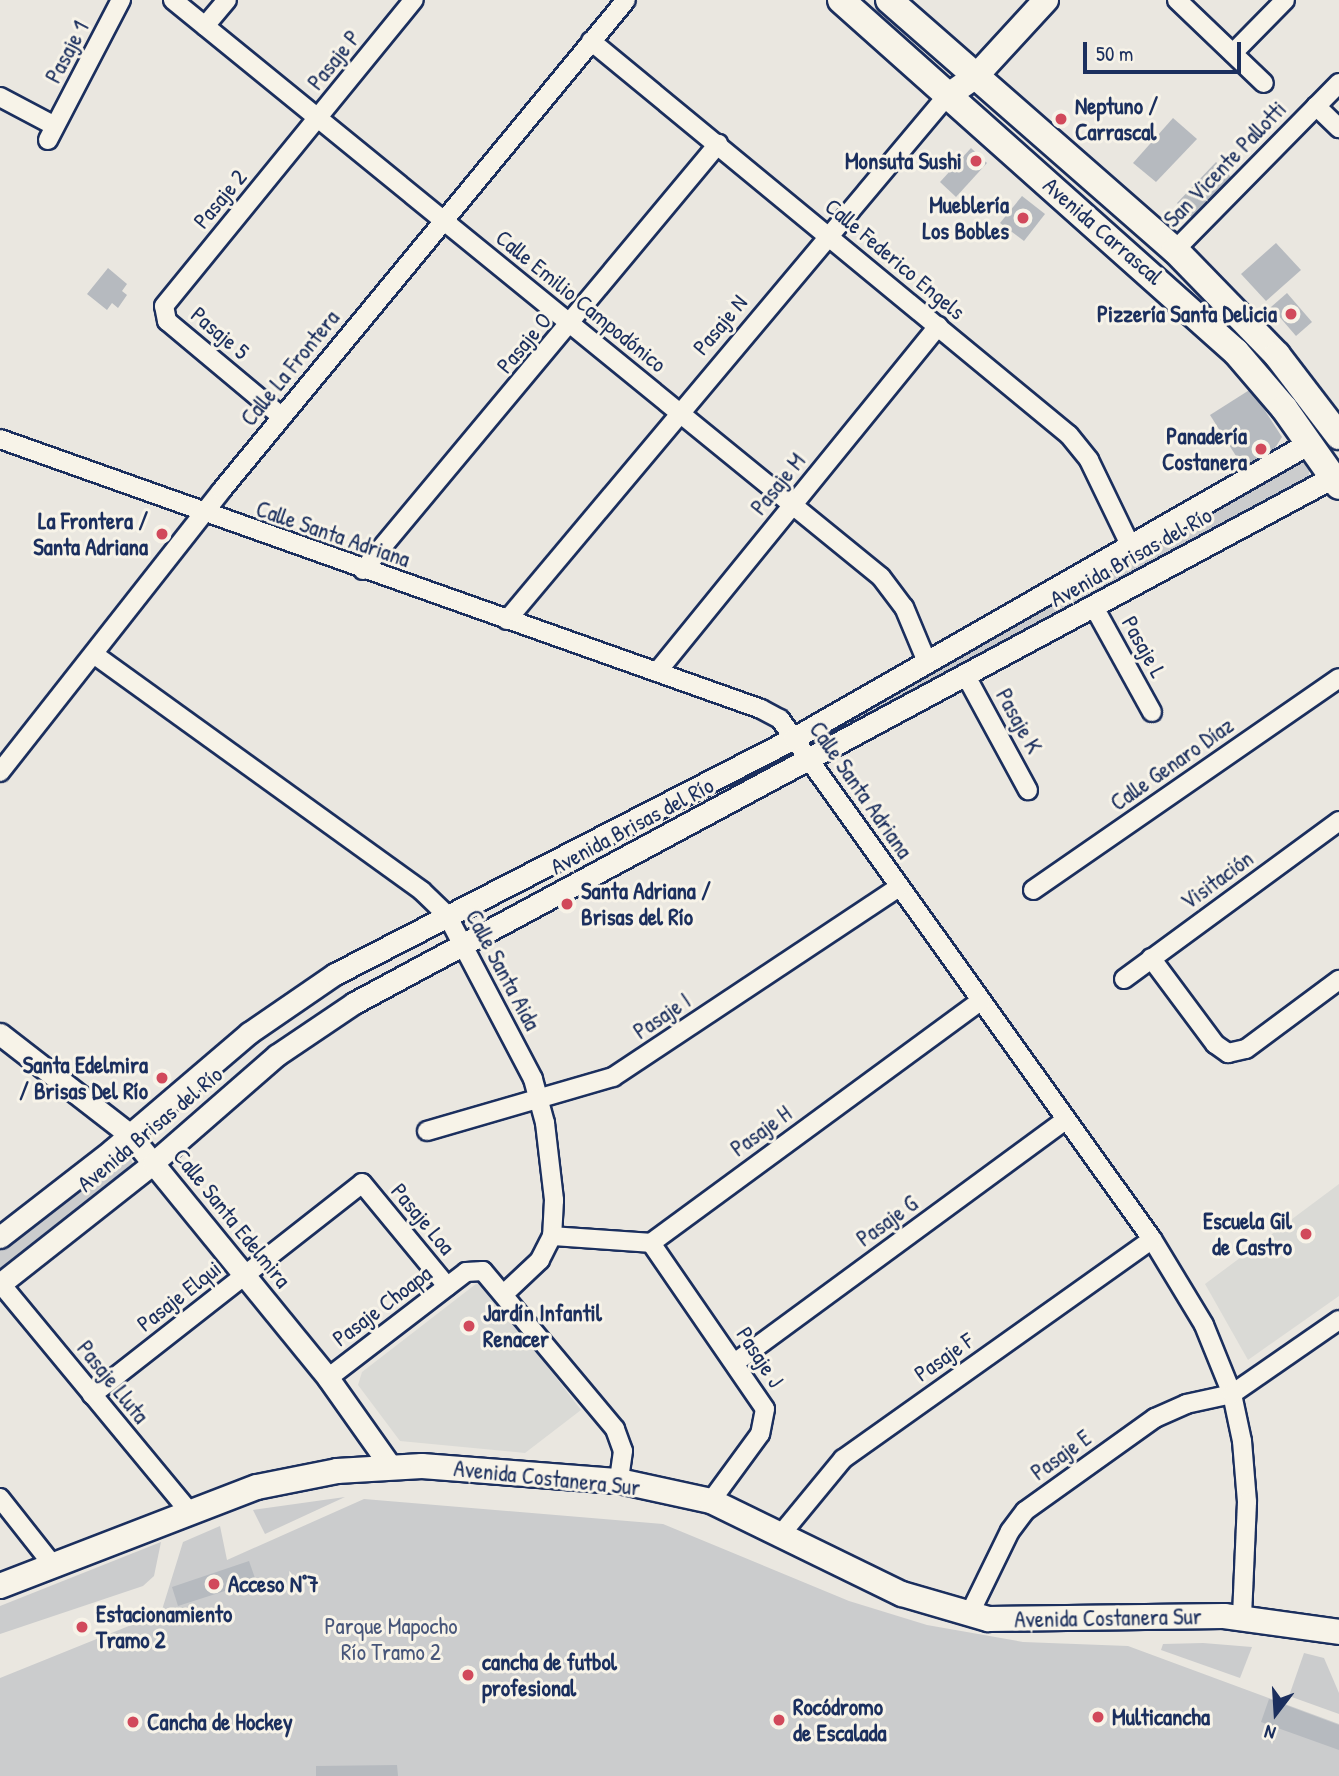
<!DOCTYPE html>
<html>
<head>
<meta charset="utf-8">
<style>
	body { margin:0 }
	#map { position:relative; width:1339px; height:1776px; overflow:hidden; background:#eae7e0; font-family:"Patrick Hand",sans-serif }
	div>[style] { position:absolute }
	.built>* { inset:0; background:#dadad6 }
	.green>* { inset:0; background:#cbcccd }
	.building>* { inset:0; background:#b6babf }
	.roads { filter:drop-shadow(2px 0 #1b2f5e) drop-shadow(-2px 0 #1b2f5e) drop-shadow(0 2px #1b2f5e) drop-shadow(0 -2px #1b2f5e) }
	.minor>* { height:18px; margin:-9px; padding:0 9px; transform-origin:9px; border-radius:9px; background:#f7f3e8 }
	.tertiary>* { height:21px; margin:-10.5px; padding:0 10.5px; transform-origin:10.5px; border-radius:10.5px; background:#f7f3e8 }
	.secondary>* { height:24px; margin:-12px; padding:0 12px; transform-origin:12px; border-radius:12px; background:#f7f3e8 }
	.primary>* { height:26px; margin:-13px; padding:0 13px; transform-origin:13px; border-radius:13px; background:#f7f3e8 }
	.dots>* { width:19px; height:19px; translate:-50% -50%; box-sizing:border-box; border:4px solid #f7f3e8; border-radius:50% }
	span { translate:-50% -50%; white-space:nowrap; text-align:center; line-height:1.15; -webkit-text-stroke:6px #f7f3e8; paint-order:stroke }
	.street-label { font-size:23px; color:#1b2f5e }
	.poi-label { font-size:23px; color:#1b2f5e; font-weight:700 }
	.left { translate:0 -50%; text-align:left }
	.right { translate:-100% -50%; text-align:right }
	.park-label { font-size:23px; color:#47567a }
	.north { position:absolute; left:1241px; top:1678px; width:70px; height:70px; -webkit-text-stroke:5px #f7f3e8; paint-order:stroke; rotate:197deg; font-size:19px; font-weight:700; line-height:28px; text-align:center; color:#1b2f5e }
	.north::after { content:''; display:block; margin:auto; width:24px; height:32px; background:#1b2f5e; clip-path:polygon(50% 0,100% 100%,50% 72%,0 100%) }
	.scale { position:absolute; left:1083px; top:42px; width:158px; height:32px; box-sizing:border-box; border:4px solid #1b2f5e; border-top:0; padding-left:9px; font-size:21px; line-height:24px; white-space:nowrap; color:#1b2f5e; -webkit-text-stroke:5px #f7f3e8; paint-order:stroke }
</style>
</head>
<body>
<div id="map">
	<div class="built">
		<i style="clip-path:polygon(1339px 1184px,1339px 1296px,1248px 1360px,1205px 1284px)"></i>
		<i style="clip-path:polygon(481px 1280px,581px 1410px,525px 1453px,400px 1441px,358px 1385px,362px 1372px)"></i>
	</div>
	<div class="green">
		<i style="clip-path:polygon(1302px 463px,1309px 465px,1309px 477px,823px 743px,818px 735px)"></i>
		<i style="clip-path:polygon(128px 1152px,133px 1164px,0 1270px,0 1250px)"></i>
		<i style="clip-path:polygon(345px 1497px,265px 1534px,253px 1510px)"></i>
		<i style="clip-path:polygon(364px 1499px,663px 1524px,849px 1601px,927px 1625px,1023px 1642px,1128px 1646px,1339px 1724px,1339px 1776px,0 1776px,0 1678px,161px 1613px,183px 1542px,220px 1526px,227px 1560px)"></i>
		<i style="clip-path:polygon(161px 1542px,154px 1576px,143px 1586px,0 1634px,0 1606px)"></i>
		<i style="clip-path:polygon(1203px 1643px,1252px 1647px,1240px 1678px,1161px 1650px,1163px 1644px)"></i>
		<i style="clip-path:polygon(1304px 1653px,1324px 1658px,1339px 1693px,1339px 1714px,1289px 1696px)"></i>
	</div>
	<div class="building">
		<i style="clip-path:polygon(1173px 118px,1197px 139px,1156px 182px,1133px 163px)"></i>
		<i style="clip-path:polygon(971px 148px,987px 163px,956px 197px,940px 182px)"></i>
		<i style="clip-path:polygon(1216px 162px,1235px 181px,1197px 222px,1177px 203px)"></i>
		<i style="clip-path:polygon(1022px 196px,1045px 214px,1024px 241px,1000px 223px)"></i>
		<i style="clip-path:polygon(1276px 243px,1301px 270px,1266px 301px,1241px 274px)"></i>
		<i style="clip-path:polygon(108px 268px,127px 284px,122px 291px,127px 295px,118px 308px,112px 303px,107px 310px,87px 294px)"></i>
		<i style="clip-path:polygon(1287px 293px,1312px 322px,1296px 336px,1271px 307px)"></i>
		<i style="clip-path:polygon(1251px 389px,1282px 437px,1275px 448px,1243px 467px,1210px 415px)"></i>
		<i style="clip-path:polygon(249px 1561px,256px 1581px,178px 1606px,172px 1587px)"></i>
		<i style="clip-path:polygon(1269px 1699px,1339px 1725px,1339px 1750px,1261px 1722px)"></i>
		<i style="clip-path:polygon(397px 1765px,398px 1776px,316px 1776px,316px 1766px)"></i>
	</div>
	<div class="roads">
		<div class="minor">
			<i style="left:173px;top:0;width:913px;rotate:39.18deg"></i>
			<i style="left:881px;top:577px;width:38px;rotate:53deg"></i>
			<i style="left:904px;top:607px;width:60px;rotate:67.3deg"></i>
			<i style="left:1177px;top:0;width:120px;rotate:43.7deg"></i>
			<i style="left:205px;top:26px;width:34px;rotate:-50deg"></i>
			<i style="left:591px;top:41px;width:619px;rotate:39.5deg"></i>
			<i style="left:1069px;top:435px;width:32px;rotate:51deg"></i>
			<i style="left:1089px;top:460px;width:94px;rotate:64.2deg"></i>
			<i style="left:1233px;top:53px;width:74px;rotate:-45.5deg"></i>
			<i style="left:0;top:97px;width:62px;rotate:27.8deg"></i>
			<i style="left:1316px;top:106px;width:32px;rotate:44deg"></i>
			<i style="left:48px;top:140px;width:158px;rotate:-62.5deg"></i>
			<i style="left:1175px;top:250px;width:234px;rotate:-45.5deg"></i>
			<i style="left:282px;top:417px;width:150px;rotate:-140.1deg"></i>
			<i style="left:167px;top:321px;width:15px;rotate:-101deg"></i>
			<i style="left:164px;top:306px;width:395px;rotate:-50.8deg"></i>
			<i style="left:0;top:439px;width:807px;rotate:19.53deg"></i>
			<i style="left:761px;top:709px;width:21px;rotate:28deg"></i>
			<i style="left:780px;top:719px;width:639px;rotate:54.42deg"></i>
			<i style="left:1152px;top:1239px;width:100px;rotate:58.8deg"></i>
			<i style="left:1204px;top:1325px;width:74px;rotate:67.9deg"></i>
			<i style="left:1232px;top:1394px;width:48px;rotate:78deg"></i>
			<i style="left:1242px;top:1441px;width:61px;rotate:85.3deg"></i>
			<i style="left:1247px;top:1502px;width:115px;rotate:92.5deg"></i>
			<i style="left:363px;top:570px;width:555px;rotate:-50.19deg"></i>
			<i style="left:1094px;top:607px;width:120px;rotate:61.1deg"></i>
			<i style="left:507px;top:620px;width:683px;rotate:-49.99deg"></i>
			<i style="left:95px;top:655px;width:403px;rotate:35.8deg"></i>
			<i style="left:422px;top:891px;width:35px;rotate:44deg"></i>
			<i style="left:447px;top:915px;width:185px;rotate:62.3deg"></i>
			<i style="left:533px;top:1079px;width:46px;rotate:74.7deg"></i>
			<i style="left:545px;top:1123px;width:78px;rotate:83.3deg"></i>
			<i style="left:554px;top:1200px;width:36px;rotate:93deg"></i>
			<i style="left:552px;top:1236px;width:27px;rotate:117deg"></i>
			<i style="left:540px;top:1260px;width:48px;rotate:136.7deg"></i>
			<i style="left:657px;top:672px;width:446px;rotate:-50.9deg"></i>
			<i style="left:966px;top:676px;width:130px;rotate:61.5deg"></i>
			<i style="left:0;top:772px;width:357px;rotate:-51.8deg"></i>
			<i style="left:221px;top:491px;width:636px;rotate:-50.48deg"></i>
			<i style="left:1033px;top:890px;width:372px;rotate:-34.7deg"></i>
			<i style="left:1151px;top:958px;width:107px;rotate:53.3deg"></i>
			<i style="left:1215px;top:1044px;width:16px;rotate:35deg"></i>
			<i style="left:1228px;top:1053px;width:18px;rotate:-13deg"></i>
			<i style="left:1246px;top:1049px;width:116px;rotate:-36.6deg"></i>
			<i style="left:1124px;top:979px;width:267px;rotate:-36.3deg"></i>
			<i style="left:427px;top:1131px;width:194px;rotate:-16.2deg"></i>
			<i style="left:613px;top:1077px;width:343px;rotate:-33.6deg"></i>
			<i style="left:552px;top:1236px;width:99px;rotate:4deg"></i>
			<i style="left:651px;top:1243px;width:409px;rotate:-36.3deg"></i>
			<i style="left:651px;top:1243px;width:201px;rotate:55.5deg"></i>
			<i style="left:765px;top:1409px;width:25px;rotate:101deg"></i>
			<i style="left:760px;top:1434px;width:83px;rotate:126.2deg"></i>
			<i style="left:1px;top:1284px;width:293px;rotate:50.4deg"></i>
			<i style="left:736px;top:1362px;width:409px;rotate:-36.3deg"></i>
			<i style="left:328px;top:1378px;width:174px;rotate:-37.5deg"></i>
			<i style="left:466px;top:1272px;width:17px;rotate:-3deg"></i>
			<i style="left:483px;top:1271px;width:206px;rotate:50.1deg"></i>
			<i style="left:615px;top:1429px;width:23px;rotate:70deg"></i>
			<i style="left:623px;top:1451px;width:30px;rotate:98deg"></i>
			<i style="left:92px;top:1395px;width:343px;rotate:-38.1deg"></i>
			<i style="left:362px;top:1183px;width:134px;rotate:50.5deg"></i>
			<i style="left:0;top:1498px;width:85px;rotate:51.7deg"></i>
			<i style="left:782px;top:1533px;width:96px;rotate:-50.5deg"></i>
			<i style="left:843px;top:1459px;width:379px;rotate:-35.4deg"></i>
			<i style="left:969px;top:1615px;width:93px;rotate:-64deg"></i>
			<i style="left:1010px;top:1531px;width:25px;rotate:-53deg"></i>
			<i style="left:1025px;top:1511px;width:160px;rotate:-35.6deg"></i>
			<i style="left:1155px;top:1418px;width:34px;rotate:-24deg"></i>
			<i style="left:1186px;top:1404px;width:47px;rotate:-12.3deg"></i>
			<i style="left:1232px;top:1394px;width:130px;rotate:-34.7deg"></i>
		</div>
		<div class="tertiary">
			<i style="left:0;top:1034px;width:165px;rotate:37.8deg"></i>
			<i style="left:130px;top:1135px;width:313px;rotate:50.8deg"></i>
			<i style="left:328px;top:1378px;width:109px;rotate:54.7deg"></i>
			<i style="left:0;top:1237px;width:142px;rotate:-37.8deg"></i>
			<i style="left:112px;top:1150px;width:180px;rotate:-40.5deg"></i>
			<i style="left:249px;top:1033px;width:104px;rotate:-34.5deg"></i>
			<i style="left:335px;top:974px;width:516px;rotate:-27.21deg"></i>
			<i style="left:794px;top:738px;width:594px;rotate:-29.8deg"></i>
			<i style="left:0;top:1284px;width:195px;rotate:-38.3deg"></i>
			<i style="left:153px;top:1163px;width:164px;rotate:-41.1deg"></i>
			<i style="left:277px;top:1055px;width:93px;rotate:-34deg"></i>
			<i style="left:354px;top:1003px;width:1111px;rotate:-28.25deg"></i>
		</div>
		<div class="secondary">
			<i style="left:946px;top:97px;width:38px;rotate:-35deg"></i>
			<i style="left:977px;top:75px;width:102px;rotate:-47.4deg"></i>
			<i style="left:0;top:1586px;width:275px;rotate:-21.1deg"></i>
			<i style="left:257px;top:1487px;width:82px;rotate:-11.3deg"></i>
			<i style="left:337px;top:1471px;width:85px;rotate:-3.4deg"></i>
			<i style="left:422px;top:1466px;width:198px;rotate:4.4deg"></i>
			<i style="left:619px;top:1481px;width:94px;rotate:12.3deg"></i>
			<i style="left:711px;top:1501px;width:212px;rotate:26deg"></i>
			<i style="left:902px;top:1594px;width:90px;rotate:16.2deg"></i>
			<i style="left:988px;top:1619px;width:236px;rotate:-0.7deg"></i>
			<i style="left:1224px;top:1616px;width:116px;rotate:7.9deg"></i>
		</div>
		<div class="primary">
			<i style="left:841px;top:0;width:529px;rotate:41.71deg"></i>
			<i style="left:1236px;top:352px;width:74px;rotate:49.4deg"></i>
			<i style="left:1284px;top:408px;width:95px;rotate:54.8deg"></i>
			<i style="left:889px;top:0;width:380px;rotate:41.2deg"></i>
			<i style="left:1175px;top:250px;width:146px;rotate:45.8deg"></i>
			<i style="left:1277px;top:355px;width:102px;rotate:52.6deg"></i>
		</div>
	</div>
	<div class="dots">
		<i style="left:1061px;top:119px;background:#d1495b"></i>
		<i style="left:976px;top:161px;background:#d1495b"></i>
		<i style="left:1023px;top:218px;background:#d1495b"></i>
		<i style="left:1291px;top:314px;background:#d1495b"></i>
		<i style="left:1261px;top:449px;background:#d1495b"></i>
		<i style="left:162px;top:534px;background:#d1495b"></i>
		<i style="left:567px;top:904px;background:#d1495b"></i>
		<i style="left:162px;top:1078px;background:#d1495b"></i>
		<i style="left:1306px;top:1234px;background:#d1495b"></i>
		<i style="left:469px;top:1326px;background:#d1495b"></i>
		<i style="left:214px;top:1584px;background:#d1495b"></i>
		<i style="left:82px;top:1627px;background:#d1495b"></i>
		<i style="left:468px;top:1675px;background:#d1495b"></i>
		<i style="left:1098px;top:1717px;background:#d1495b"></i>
		<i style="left:779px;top:1720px;background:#d1495b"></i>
		<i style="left:133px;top:1722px;background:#d1495b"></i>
	</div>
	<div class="street-label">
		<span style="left:67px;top:52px;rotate:-62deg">Pasaje 1</span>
		<span style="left:334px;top:60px;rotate:-51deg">Pasaje P</span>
		<span style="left:1225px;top:164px;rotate:-46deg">San Vicente Pallotti</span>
		<span style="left:220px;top:199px;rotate:-50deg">Pasaje 2</span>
		<span style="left:1103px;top:231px;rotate:41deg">Avenida Carrascal</span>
		<span style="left:895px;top:259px;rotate:40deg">Calle Federico Engels</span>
		<span style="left:581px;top:301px;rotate:39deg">Calle Emilio Campodónico</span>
		<span style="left:720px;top:325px;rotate:-50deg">Pasaje N</span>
		<span style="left:220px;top:333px;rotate:40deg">Pasaje 5</span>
		<span style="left:524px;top:343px;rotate:-50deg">Pasaje O</span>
		<span style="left:290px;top:368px;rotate:-51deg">Calle La Frontera</span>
		<span style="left:778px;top:484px;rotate:-51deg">Pasaje M</span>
		<span style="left:333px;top:534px;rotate:19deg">Calle Santa Adriana</span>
		<span style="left:1131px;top:557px;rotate:-29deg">Avenida Brisas del Río</span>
		<span style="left:1144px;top:647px;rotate:61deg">Pasaje L</span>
		<span style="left:1019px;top:721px;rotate:61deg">Pasaje K</span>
		<span style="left:1172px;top:764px;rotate:-35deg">Calle Genaro Díaz</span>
		<span style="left:861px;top:790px;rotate:55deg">Calle Santa Adriana</span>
		<span style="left:632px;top:826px;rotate:-28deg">Avenida Brisas del Río</span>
		<span style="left:1217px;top:880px;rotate:-36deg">Visitación</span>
		<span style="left:503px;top:970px;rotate:62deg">Calle Santa Aida</span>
		<span style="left:662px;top:1016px;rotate:-34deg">Pasaje I</span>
		<span style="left:150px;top:1129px;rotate:-40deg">Avenida Brisas del Río</span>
		<span style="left:761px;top:1131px;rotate:-36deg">Pasaje H</span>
		<span style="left:232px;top:1218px;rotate:51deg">Calle Santa Edelmira</span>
		<span style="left:423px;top:1219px;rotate:50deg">Pasaje Loa</span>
		<span style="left:887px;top:1221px;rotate:-36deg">Pasaje G</span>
		<span style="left:179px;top:1296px;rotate:-38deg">Pasaje Elqui</span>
		<span style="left:382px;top:1306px;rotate:-37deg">Pasaje Choapa</span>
		<span style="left:760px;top:1357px;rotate:57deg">Pasaje J</span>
		<span style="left:944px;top:1357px;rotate:-35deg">Pasaje F</span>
		<span style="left:113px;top:1382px;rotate:51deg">Pasaje Lluta</span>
		<span style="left:1061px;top:1455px;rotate:-36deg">Pasaje E</span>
		<span style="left:547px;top:1478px;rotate:6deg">Avenida Costanera Sur</span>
		<span style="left:1108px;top:1618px;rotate:-1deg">Avenida Costanera Sur</span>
	</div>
	<div class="poi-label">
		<span class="left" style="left:1075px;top:119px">Neptuno /<br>Carrascal</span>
		<span class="right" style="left:962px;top:161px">Monsuta Sushi</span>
		<span class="right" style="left:1009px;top:218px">Mueblería<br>Los Bobles</span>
		<span class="right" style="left:1277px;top:314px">Pizzería Santa Delicia</span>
		<span class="right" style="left:1247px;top:449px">Panadería<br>Costanera</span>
		<span class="right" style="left:148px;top:534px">La Frontera /<br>Santa Adriana</span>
		<span class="left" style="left:581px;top:904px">Santa Adriana /<br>Brisas del Río</span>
		<span class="right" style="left:148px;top:1078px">Santa Edelmira<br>/ Brisas Del Río</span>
		<span class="right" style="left:1292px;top:1234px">Escuela Gil<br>de Castro</span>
		<span class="left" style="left:483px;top:1326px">Jardín Infantil<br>Renacer</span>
		<span class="left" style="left:228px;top:1584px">Acceso N°7</span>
		<span class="left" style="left:96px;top:1627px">Estacionamiento<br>Tramo 2</span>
		<span class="left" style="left:482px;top:1675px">cancha de futbol<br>profesional</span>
		<span class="left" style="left:793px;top:1720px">Rocódromo<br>de Escalada</span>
		<span class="left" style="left:1112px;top:1717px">Multicancha</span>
		<span class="left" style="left:147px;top:1722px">Cancha de Hockey</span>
	</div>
	<div class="park-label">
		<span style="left:391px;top:1639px">Parque Mapocho<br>Río Tramo 2</span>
	</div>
	<div class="north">N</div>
	<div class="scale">50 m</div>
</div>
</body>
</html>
